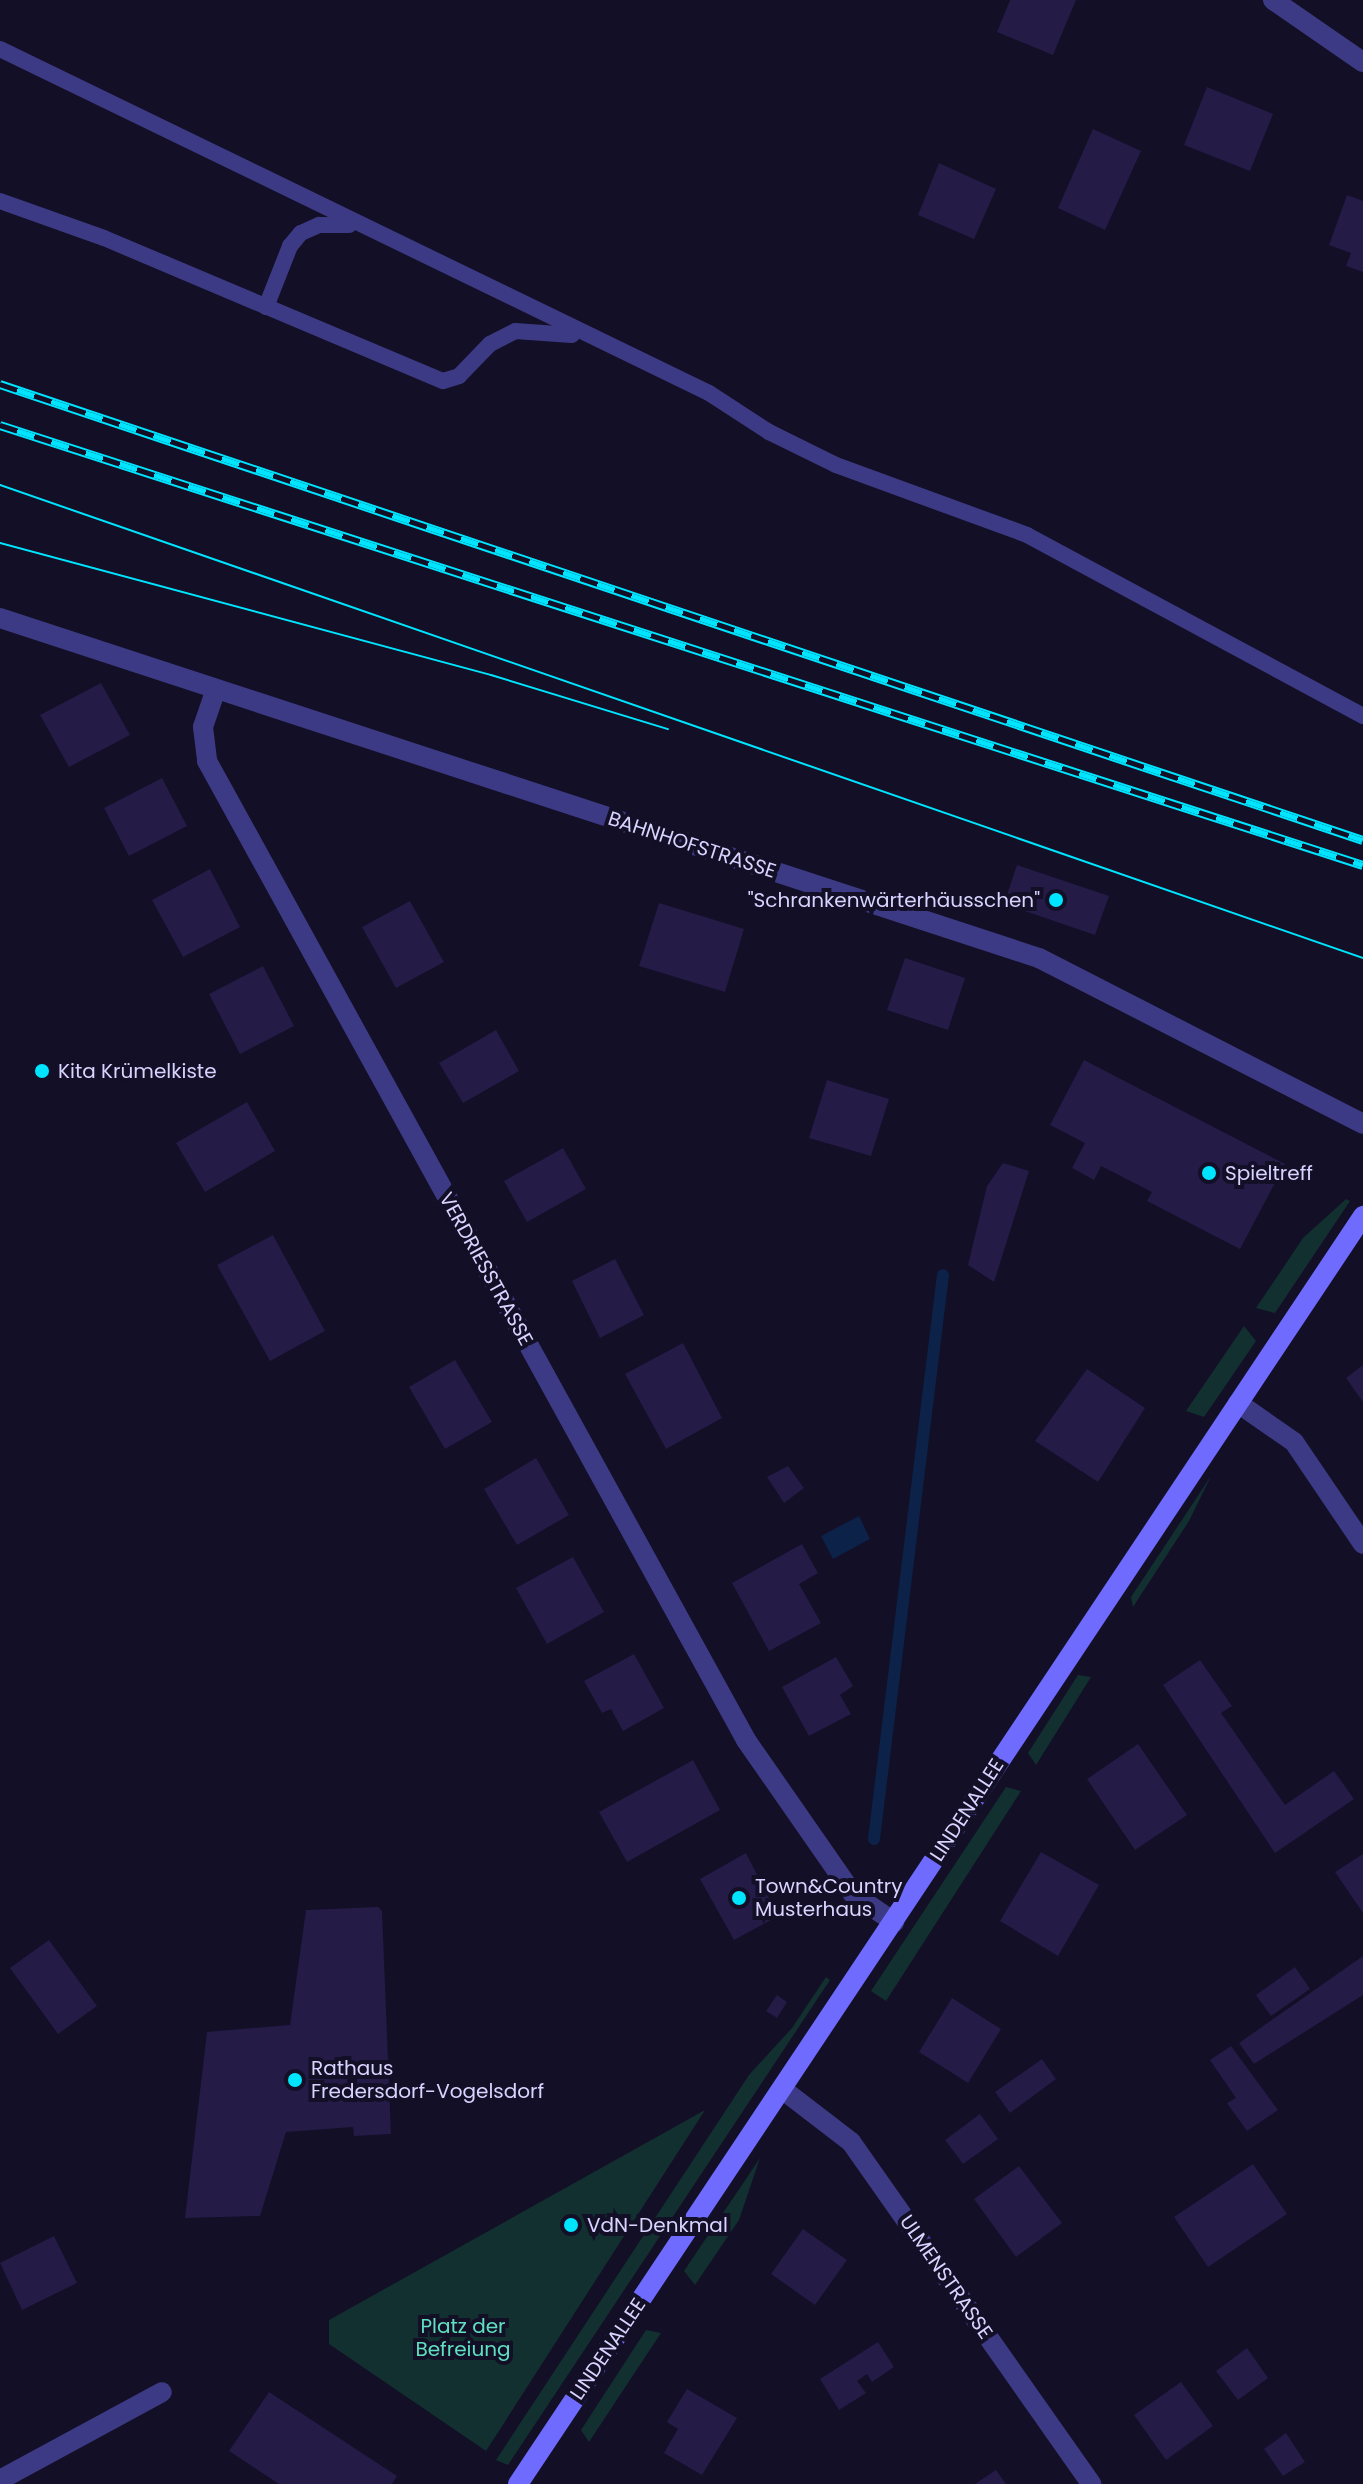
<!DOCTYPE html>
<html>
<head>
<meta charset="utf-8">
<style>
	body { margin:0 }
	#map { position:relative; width:1363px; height:2484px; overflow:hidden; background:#130f26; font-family:Poppins,sans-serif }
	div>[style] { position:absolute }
	.green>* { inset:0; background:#12302f }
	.water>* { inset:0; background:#0c2248 }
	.stream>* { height:12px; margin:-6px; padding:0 6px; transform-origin:6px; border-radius:6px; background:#0c2248 }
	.building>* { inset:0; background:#241b47 }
	.lane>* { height:16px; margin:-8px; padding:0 8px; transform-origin:8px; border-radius:8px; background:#3d3a85 }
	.street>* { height:20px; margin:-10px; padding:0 10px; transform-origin:10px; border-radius:10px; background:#3d3a85 }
	.secondary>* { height:20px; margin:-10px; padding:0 10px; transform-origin:10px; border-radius:10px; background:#6f6bff }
	.tram>* { height:2px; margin:-1px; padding:0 1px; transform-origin:1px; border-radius:1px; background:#00e5ff }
	.rail>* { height:9px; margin-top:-4.5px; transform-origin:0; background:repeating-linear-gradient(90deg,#130f26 0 18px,#00e5ff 0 36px); box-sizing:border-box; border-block:2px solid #00e5ff }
	.dots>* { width:22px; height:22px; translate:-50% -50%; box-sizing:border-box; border:4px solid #130f26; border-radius:50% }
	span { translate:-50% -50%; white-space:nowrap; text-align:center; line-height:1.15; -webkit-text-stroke:8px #130f26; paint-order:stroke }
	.street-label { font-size:20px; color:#d9d4ff }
	.poi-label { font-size:20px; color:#d9d4ff }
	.right { translate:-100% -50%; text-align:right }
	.left { translate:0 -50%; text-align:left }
	.park-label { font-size:20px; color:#5fe0c0 }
</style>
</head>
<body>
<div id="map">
	<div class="green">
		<i style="clip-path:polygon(1346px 1199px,1350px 1201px,1275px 1313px,1256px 1308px,1303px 1238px)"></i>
		<i style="clip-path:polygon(1244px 1326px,1256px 1341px,1204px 1417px,1186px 1411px)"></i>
		<i style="clip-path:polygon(1211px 1476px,1189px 1521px,1133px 1607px,1131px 1597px)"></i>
		<i style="clip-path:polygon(1078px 1675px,1091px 1677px,1036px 1765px,1028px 1753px)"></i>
		<i style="clip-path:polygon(1006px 1787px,1021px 1791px,886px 2001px,871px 1991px)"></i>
		<i style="clip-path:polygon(826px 1977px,830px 1980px,508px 2465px,496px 2460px,749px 2075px,792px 2028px)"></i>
		<i style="clip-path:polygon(705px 2110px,486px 2451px,329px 2344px,329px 2320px)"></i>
		<i style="clip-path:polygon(760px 2158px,739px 2220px,695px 2285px,684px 2271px)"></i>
		<i style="clip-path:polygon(646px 2330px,661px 2333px,589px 2442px,581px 2430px)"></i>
	</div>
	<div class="water">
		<i style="clip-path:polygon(859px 1516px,870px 1539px,833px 1559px,821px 1536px)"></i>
	</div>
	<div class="stream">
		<i style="left:874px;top:1839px;width:568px;rotate:-83.03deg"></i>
	</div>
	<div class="building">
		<i style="clip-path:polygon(1010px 0,1076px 0,1053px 55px,997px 32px)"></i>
		<i style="clip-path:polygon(1207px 87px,1273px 114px,1250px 171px,1184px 145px)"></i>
		<i style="clip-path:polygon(1093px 129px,1141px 151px,1105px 230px,1058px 208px)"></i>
		<i style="clip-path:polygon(939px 163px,996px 189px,974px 239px,918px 215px)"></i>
		<i style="clip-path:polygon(1347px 195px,1363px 201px,1363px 272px,1346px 266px,1351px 253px,1329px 245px)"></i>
		<i style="clip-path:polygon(101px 683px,130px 735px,69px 767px,40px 715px)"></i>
		<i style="clip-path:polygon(162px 778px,187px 826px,129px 856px,104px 808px)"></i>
		<i style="clip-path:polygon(1017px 865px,1109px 896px,1095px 935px,1004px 904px)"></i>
		<i style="clip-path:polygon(210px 869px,240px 927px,183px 957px,152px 900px)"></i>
		<i style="clip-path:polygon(410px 901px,444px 962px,396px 988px,362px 927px)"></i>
		<i style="clip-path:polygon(659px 903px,744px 929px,725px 992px,639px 966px)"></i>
		<i style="clip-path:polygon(905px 958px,965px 978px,948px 1030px,887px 1010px)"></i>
		<i style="clip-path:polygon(263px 966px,294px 1026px,240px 1054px,209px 994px)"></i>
		<i style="clip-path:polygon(496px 1030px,519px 1071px,463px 1103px,439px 1063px)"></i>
		<i style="clip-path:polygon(1084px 1060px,1285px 1164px,1240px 1249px,1147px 1201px,1152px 1192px,1101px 1166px,1094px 1180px,1072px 1168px,1085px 1143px,1050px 1125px)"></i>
		<i style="clip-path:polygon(827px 1080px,889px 1099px,871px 1156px,809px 1138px)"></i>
		<i style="clip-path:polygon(247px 1102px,275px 1151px,205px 1192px,176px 1143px)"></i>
		<i style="clip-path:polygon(563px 1148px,586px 1189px,527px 1222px,504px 1181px)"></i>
		<i style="clip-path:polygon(1003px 1163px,1029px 1171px,994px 1282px,968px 1265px,987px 1186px)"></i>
		<i style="clip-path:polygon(273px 1235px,325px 1331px,270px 1361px,217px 1265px)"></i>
		<i style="clip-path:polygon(615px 1259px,644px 1315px,600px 1338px,572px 1281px)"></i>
		<i style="clip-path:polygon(683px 1343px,722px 1418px,666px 1449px,625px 1374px)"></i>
		<i style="clip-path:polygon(455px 1360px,492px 1422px,445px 1449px,409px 1387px)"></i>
		<i style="clip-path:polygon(1363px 1365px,1363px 1402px,1346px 1378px)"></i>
		<i style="clip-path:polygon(1087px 1369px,1145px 1408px,1098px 1482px,1035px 1441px)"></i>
		<i style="clip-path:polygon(536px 1458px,569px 1515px,517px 1545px,484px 1489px)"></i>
		<i style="clip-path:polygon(788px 1466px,804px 1488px,784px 1503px,767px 1477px)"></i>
		<i style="clip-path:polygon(802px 1544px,818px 1573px,799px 1584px,821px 1623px,769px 1651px,732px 1583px)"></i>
		<i style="clip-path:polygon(573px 1557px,604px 1612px,547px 1644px,516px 1588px)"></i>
		<i style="clip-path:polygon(634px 1654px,664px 1708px,623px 1731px,611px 1709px,602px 1713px,584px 1681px)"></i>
		<i style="clip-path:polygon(836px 1657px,853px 1686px,840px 1695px,851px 1714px,809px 1736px,782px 1687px)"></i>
		<i style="clip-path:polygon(1200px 1660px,1232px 1706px,1221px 1713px,1285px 1805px,1334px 1771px,1354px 1799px,1275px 1853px,1163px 1685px)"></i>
		<i style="clip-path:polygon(1138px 1744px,1187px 1815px,1135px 1850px,1087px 1779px)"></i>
		<i style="clip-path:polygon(693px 1760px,720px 1810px,627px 1862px,599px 1812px)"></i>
		<i style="clip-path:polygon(1041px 1852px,1099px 1885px,1058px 1956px,1000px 1921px)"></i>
		<i style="clip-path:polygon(746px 1853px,778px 1916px,734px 1940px,700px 1879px)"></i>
		<i style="clip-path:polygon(1363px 1854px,1363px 1913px,1335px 1872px)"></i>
		<i style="clip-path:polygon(378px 1907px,382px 1911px,391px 2134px,354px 2136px,353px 2127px,286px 2132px,260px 2216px,185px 2218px,207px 2032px,290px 2025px,306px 1910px)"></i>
		<i style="clip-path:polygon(49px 1940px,97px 2006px,58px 2034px,10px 1968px)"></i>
		<i style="clip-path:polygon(1363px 1956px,1363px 1995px,1254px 2064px,1239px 2043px)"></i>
		<i style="clip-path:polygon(1295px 1967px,1310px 1989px,1271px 2016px,1256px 1995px)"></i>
		<i style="clip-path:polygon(777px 1995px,787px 2002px,777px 2018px,766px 2011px)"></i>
		<i style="clip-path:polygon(952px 1998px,1001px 2029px,968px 2083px,919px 2052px)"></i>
		<i style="clip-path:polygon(1231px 2046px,1278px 2110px,1247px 2131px,1227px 2103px,1236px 2098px,1210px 2060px)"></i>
		<i style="clip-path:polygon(1042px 2059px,1056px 2079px,1010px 2113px,995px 2092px)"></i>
		<i style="clip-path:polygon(980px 2114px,998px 2139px,963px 2164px,945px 2140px)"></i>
		<i style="clip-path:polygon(1253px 2164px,1287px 2214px,1208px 2267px,1174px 2217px)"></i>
		<i style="clip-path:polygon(1019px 2166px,1062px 2223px,1016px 2257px,974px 2199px)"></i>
		<i style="clip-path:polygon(803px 2229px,847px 2260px,815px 2305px,771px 2274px)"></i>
		<i style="clip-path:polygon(54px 2236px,77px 2283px,22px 2310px,0 2263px)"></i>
		<i style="clip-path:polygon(878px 2342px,894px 2367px,872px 2382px,867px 2374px,857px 2381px,866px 2393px,839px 2410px,820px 2379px)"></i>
		<i style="clip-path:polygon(1247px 2348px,1268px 2378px,1238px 2400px,1216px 2371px)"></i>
		<i style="clip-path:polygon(1181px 2382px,1213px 2426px,1166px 2460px,1134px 2415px)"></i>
		<i style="clip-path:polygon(687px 2389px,737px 2418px,702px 2475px,664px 2453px,678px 2429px,667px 2422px)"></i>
		<i style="clip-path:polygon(269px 2392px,397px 2476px,392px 2484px,279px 2484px,229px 2451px)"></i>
		<i style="clip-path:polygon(1286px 2433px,1305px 2462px,1283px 2476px,1264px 2449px)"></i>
		<i style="clip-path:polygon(996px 2470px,1006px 2484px,975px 2484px)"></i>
	</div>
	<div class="lane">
		<i style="left:0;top:49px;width:788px;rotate:25.88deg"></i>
		<i style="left:709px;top:393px;width:72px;rotate:33deg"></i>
		<i style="left:769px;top:432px;width:75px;rotate:26.2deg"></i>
		<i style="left:836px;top:465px;width:203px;rotate:20.1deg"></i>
		<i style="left:1027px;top:535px;width:382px;rotate:28.3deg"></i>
		<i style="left:0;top:201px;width:110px;rotate:19.6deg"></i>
		<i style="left:104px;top:238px;width:368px;rotate:22.9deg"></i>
		<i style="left:443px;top:381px;width:17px;rotate:-17deg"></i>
		<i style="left:459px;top:376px;width:45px;rotate:-45.9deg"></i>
		<i style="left:490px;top:344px;width:28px;rotate:-27deg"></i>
		<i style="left:515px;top:331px;width:57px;rotate:4deg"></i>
		<i style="left:266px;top:307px;width:66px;rotate:-68.5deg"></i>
		<i style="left:290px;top:246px;width:17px;rotate:-50deg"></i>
		<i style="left:301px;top:233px;width:20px;rotate:-24deg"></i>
		<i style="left:319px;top:225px;width:30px"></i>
	</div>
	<div class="street">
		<i style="left:1273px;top:0;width:109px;rotate:34.6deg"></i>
		<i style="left:0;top:618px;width:1093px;rotate:18.12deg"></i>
		<i style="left:1039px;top:958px;width:364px;rotate:27.1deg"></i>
		<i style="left:216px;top:689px;width:40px;rotate:108.9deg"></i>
		<i style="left:203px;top:727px;width:34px;rotate:83deg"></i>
		<i style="left:207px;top:761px;width:1118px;rotate:61.16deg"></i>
		<i style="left:746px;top:1740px;width:188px;rotate:55.2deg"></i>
		<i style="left:853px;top:1894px;width:50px;rotate:34.3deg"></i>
		<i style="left:1238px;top:1403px;width:68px;rotate:34.9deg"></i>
		<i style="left:1294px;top:1442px;width:123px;rotate:55.9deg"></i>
		<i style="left:782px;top:2089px;width:87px;rotate:37.5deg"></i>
		<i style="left:851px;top:2142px;width:418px;rotate:54.9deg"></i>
		<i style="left:0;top:2480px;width:184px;rotate:-28.5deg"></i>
	</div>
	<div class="secondary">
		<i style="left:518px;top:2484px;width:1524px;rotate:-56.32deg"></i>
	</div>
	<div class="tram">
		<i style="left:0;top:485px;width:1443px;rotate:19.14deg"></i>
		<i style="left:0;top:543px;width:508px;rotate:15.05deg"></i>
		<i style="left:491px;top:675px;width:185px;rotate:17deg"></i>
	</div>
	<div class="rail">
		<i style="left:0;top:384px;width:1437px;rotate:18.5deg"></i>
		<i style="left:0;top:425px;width:1432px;rotate:17.89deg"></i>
	</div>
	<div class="dots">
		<i style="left:1056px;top:900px;background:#00e5ff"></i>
		<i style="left:42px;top:1071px;background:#00e5ff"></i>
		<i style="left:1209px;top:1173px;background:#00e5ff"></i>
		<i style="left:739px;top:1898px;background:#00e5ff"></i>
		<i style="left:295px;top:2080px;background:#00e5ff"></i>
		<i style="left:571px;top:2225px;background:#00e5ff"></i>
	</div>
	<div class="street-label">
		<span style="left:692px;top:845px;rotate:18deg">BAHNHOFSTRASSE</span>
		<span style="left:486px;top:1269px;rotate:61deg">VERDRIESSTRASSE</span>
		<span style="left:967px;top:1810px;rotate:-57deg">LINDENALLEE</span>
		<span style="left:946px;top:2277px;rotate:55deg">ULMENSTRASSE</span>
		<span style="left:608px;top:2349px;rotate:-56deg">LINDENALLEE</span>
	</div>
	<div class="poi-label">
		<span class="right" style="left:1040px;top:900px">"Schrankenwärterhäusschen"</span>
		<span class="left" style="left:58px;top:1071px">Kita Krümelkiste</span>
		<span class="left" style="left:1225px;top:1173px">Spieltreff</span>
		<span class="left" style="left:755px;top:1898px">Town&amp;Country<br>Musterhaus</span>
		<span class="left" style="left:311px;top:2080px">Rathaus<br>Fredersdorf-Vogelsdorf</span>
		<span class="left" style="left:587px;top:2225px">VdN-Denkmal</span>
	</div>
	<div class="park-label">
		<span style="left:463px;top:2338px">Platz der<br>Befreiung</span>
	</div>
</div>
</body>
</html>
